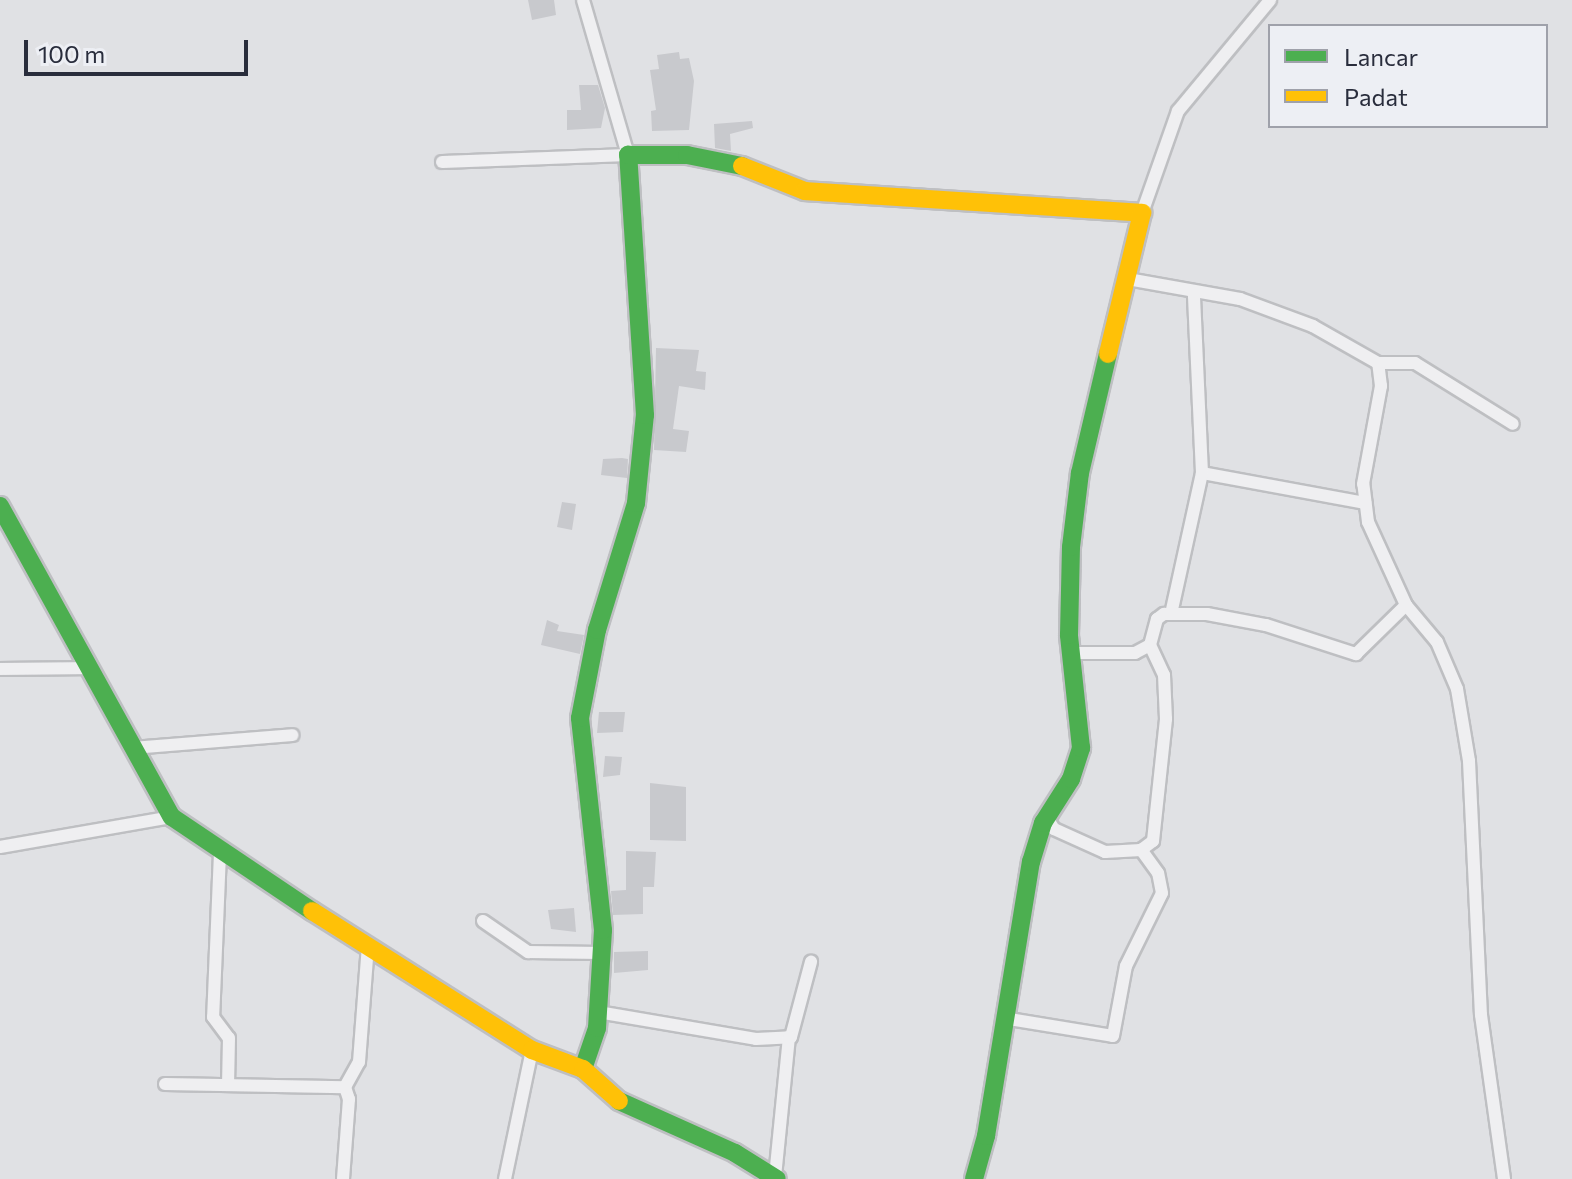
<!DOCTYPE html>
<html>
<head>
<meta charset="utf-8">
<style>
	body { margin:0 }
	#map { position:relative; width:1572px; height:1179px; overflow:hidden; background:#e0e1e4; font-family:Commissioner,sans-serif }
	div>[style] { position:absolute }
	.building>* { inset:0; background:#c8c9cd }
	.roads { filter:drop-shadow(2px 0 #bebfc2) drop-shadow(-2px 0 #bebfc2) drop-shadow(0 2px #bebfc2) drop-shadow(0 -2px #bebfc2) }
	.street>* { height:12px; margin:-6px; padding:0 6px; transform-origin:6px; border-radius:6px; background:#efeff1 }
	.fast>* { height:18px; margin:-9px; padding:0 9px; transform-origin:9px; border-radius:9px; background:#4caf50 }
	.slow>* { height:18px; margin:-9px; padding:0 9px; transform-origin:9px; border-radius:9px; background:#ffc107 }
	span { translate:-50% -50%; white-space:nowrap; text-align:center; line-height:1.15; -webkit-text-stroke:6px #edeff4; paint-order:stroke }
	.legend { position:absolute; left:1268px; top:24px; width:280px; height:104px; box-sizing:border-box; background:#edeff4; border:2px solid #9fa1aa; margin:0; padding:10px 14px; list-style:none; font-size:24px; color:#292d3c }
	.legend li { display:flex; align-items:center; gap:16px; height:40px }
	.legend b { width:40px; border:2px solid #9fa1aa }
	.scale { position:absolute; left:24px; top:40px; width:224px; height:36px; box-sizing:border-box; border:4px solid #292d3c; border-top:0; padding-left:10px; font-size:24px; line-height:28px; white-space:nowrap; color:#292d3c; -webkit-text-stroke:6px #edeff4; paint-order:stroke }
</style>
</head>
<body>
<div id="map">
	<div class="building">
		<i style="clip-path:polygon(528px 0,554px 0,556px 15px,532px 20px)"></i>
		<i style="clip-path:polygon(679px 52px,680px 59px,689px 58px,694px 81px,689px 130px,652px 131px,651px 111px,656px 110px,650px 70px,659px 69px,657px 55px)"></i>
		<i style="clip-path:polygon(579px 85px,598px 85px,605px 108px,601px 128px,567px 130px,567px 110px,581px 110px)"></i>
		<i style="clip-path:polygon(752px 121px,753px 128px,730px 134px,731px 151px,715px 148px,714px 124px)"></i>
		<i style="clip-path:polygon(656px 348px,699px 350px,696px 371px,706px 372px,705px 390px,679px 386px,673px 429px,689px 431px,686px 452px,654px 450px)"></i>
		<i style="clip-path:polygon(622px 458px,628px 459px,627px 478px,601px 475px,603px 459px)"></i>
		<i style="clip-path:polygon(562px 502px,576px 504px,572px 530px,557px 527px)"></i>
		<i style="clip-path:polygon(547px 620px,559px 625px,557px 631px,584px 635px,580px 654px,541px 645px)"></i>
		<i style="clip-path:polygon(599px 712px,625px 712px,623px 732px,597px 733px)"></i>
		<i style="clip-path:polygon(605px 756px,622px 757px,620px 775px,603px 777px)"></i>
		<i style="clip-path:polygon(650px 783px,686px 787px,686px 841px,650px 840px)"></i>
		<i style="clip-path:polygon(626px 851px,656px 852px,654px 887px,643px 887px,643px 914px,613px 915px,611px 891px,626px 890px)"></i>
		<i style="clip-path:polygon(574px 908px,576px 932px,551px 929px,548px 910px)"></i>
		<i style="clip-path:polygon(648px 951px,648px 970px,614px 973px,614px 952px)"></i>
	</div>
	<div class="roads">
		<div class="street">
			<i style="left:442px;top:162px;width:186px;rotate:-2.2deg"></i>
			<i style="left:628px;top:155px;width:161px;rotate:-106.2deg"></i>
			<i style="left:1142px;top:213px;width:108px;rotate:-70.6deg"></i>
			<i style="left:1178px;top:111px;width:144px;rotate:-50.3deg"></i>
			<i style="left:1378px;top:363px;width:37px"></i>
			<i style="left:1415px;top:363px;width:115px;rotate:31.9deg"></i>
			<i style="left:1202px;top:473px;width:166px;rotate:10.4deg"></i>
			<i style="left:1406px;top:605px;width:48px;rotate:50deg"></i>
			<i style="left:1437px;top:642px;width:51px;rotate:66.9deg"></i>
			<i style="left:1457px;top:689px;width:73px;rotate:80.5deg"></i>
			<i style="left:1469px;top:761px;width:254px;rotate:87.3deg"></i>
			<i style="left:1481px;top:1015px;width:166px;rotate:82deg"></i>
			<i style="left:1171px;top:614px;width:144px;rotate:-77.6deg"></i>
			<i style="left:1202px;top:473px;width:179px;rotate:-92.6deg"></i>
			<i style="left:1071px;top:653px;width:64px"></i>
			<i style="left:1135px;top:653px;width:17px;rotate:-28deg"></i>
			<i style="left:1150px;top:645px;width:27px;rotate:-75deg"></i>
			<i style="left:1157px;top:619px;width:9px;rotate:-36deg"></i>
			<i style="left:1164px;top:614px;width:43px"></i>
			<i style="left:1207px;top:614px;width:60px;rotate:10.6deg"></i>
			<i style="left:1266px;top:625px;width:95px;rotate:17.9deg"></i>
			<i style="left:1356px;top:654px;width:70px;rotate:-44.4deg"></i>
			<i style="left:1406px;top:605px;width:91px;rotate:-114.6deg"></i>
			<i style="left:1368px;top:522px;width:38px;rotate:-97deg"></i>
			<i style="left:1363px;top:484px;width:100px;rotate:-79.6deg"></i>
			<i style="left:1381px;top:386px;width:23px;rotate:-97deg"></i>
			<i style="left:1378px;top:363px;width:75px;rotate:-150.4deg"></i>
			<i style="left:1313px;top:326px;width:78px;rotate:-159.7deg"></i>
			<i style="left:1240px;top:299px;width:114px;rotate:-169.9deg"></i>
			<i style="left:0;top:669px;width:91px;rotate:-0.6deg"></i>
			<i style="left:132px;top:748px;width:161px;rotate:-4.6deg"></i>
			<i style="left:1047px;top:818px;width:13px;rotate:58deg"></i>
			<i style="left:1054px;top:829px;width:56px;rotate:24.3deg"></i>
			<i style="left:1105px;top:852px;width:36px;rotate:-3deg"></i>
			<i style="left:1141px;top:850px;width:15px;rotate:-37deg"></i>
			<i style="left:1153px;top:841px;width:123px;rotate:-83.9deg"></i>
			<i style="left:1166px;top:719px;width:44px;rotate:-92.6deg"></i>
			<i style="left:1164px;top:675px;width:33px;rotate:-115deg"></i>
			<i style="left:0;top:847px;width:175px;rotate:-9.9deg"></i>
			<i style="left:220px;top:853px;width:164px;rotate:92.4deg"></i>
			<i style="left:213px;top:1017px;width:26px;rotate:53deg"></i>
			<i style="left:229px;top:1038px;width:46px;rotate:91.2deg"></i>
			<i style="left:483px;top:921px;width:55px;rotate:34.6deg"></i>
			<i style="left:528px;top:952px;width:74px;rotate:0.8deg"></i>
			<i style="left:598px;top:1012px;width:160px;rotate:9.7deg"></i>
			<i style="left:756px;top:1039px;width:35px;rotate:-3deg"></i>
			<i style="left:791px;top:1037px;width:78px;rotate:-75.1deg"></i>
			<i style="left:1003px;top:1018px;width:111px;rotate:9.3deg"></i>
			<i style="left:1113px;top:1036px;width:71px;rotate:-79.5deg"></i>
			<i style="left:1126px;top:966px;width:81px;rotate:-63.7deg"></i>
			<i style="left:1162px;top:893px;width:20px;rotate:-101deg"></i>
			<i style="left:1158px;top:873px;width:29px;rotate:-126deg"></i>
			<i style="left:165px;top:1084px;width:180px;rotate:1deg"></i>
			<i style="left:345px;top:1087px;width:13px;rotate:72deg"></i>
			<i style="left:349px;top:1099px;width:80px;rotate:94.3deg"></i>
			<i style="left:345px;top:1087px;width:29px;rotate:-61deg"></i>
			<i style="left:359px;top:1062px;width:116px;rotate:-85.6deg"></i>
			<i style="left:775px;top:1177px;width:141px;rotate:-84.3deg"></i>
			<i style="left:505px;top:1179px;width:132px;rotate:-78.2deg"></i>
		</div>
		<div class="fast">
			<i style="left:0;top:506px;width:355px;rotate:61.1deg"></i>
			<i style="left:172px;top:817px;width:169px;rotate:33.9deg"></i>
			<i style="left:583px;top:1069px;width:43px;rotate:-71.1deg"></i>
			<i style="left:597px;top:1028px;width:98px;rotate:-86.5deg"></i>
			<i style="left:603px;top:930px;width:213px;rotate:-96.2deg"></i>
			<i style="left:580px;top:718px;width:90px;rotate:-79.1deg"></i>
			<i style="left:597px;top:630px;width:133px;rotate:-72.9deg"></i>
			<i style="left:636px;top:503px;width:88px;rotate:-84.2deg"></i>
			<i style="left:645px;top:415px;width:261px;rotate:-93.7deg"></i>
			<i style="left:628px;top:155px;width:59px"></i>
			<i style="left:687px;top:155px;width:56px;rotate:11.3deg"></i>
			<i style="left:619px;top:1101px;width:127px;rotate:24.1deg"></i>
			<i style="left:735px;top:1153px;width:49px;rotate:31.8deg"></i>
			<i style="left:974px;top:1179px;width:45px;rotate:-74.4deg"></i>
			<i style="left:986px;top:1136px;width:278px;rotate:-80.7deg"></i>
			<i style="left:1031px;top:862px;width:41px;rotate:-72.9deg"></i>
			<i style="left:1043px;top:823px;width:52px;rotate:-57.5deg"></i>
			<i style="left:1071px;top:779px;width:33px;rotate:-72deg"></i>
			<i style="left:1081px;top:748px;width:114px;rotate:-96.1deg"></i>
			<i style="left:1069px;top:635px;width:88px;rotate:-88.7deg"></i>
			<i style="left:1071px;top:547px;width:75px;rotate:-83.1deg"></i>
			<i style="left:1080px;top:473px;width:122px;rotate:-76.8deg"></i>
		</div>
		<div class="slow">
			<i style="left:742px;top:166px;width:68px;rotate:21.6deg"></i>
			<i style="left:805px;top:191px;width:338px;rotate:3.7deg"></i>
			<i style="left:1142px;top:213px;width:145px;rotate:103.6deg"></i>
			<i style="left:312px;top:911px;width:260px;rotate:32.3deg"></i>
			<i style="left:532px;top:1050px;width:54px;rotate:20.4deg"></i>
			<i style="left:583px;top:1069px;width:48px;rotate:41.6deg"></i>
		</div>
	</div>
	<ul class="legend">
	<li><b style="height:10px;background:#4caf50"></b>Lancar</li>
	<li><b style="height:10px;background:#ffc107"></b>Padat</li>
	</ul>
	<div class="scale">100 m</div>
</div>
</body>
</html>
